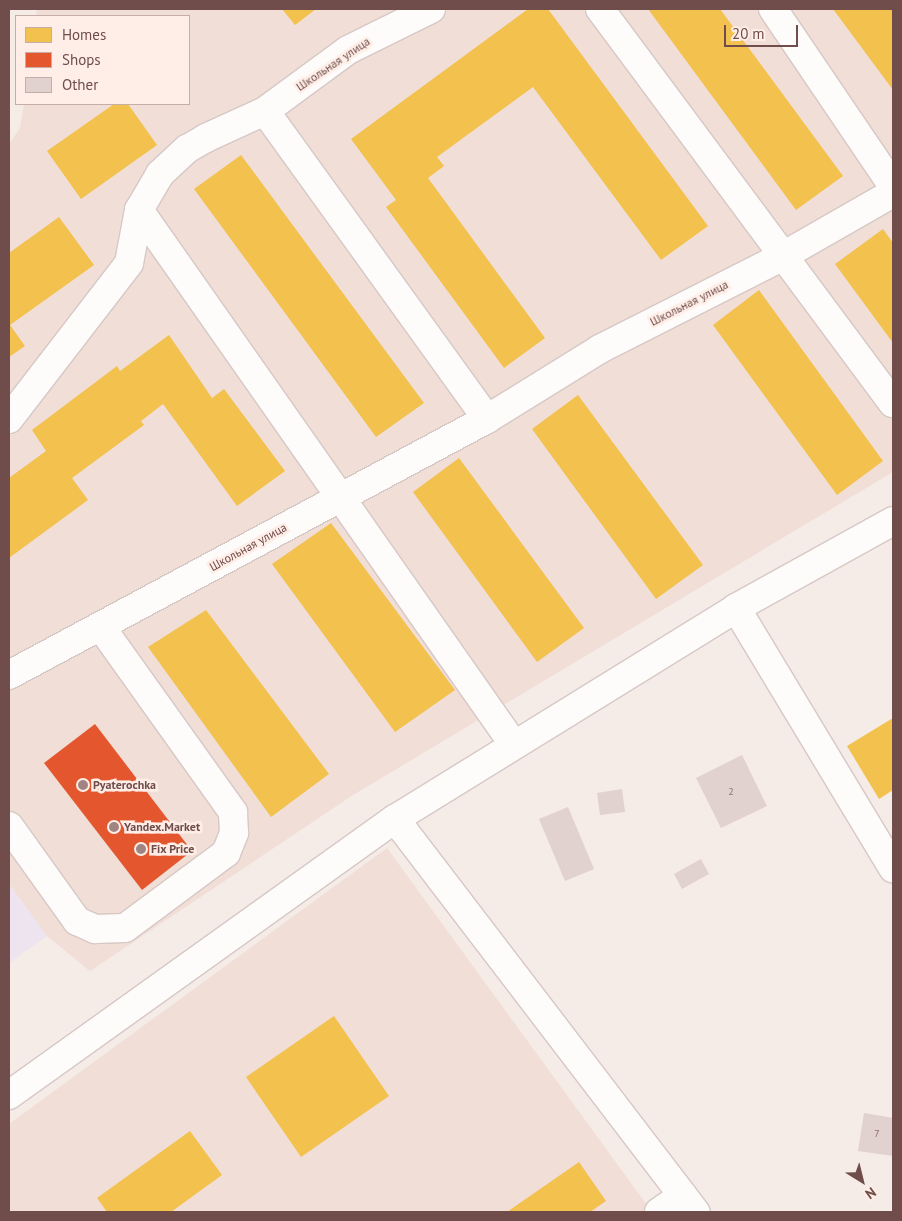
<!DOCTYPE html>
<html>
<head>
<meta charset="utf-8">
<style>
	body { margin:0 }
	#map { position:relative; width:902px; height:1221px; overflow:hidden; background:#f5ebe7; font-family:"PT Sans",sans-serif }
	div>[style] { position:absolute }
	.residential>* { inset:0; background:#f0ded7 }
	.education>* { inset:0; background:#ede4f0 }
	.homes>* { inset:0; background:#f2c14e }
	.shops>* { inset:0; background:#e4572e }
	.building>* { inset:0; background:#e1d1cf }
	.roads { filter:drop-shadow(1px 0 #d6c8c5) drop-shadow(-1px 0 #d6c8c5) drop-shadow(0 1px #d6c8c5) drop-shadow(0 -1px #d6c8c5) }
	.minor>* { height:28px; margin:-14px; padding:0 14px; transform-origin:14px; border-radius:14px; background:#fefcfb }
	.dots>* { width:14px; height:14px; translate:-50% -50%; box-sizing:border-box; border:2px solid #feeee7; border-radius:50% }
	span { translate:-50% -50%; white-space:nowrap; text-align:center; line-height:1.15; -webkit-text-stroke:5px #feeee7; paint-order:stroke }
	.number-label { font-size:10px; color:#8e706e }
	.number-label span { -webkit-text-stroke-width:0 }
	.street-label { font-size:12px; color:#704c4a }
	.poi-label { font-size:12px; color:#704c4a; font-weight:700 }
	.left { translate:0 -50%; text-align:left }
	.frame { position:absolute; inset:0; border:10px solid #704c4a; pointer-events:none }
	.legend { position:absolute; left:15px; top:15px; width:175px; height:90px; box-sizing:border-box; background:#feeee7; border:1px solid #c5ada8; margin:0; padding:6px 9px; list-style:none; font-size:15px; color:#704c4a }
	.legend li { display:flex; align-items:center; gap:10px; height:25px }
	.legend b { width:25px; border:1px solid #c5ada8 }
	.north { position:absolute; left:837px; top:1156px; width:50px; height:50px; -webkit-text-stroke:4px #feeee7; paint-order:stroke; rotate:144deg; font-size:14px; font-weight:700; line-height:20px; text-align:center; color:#704c4a }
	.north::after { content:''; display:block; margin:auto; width:18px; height:22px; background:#704c4a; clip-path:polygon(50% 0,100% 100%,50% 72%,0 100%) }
	.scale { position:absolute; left:724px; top:25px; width:74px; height:22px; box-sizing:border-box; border:2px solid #704c4a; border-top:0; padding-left:6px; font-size:15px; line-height:18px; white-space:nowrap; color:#704c4a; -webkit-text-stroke:4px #feeee7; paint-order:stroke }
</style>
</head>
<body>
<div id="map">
	<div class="residential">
		<i style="clip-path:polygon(37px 9px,893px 9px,893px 472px,353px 795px,90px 971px,47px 936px,9px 884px,9px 144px,20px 128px,24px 104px,189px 104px,189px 16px,36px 16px)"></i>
		<i style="clip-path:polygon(387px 848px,652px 1212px,9px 1212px,9px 1124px)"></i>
	</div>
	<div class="education">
		<i style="clip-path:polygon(9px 884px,47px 936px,9px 963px)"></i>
	</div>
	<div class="homes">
		<i style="clip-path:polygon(282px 9px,316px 9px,295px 25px)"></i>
		<i style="clip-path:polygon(528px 9px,548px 9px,708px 226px,661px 260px,533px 87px,437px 157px,444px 166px,428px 178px,545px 338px,504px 368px,386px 207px,396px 200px,351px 139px)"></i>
		<i style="clip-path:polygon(648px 9px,720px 9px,843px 176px,796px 210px)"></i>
		<i style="clip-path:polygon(833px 9px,893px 9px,893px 90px)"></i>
		<i style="clip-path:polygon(114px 104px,128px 104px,157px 145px,81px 199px,47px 151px)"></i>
		<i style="clip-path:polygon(241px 155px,424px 403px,376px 437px,194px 189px)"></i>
		<i style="clip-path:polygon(59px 217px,94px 265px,10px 325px,25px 346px,9px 357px,9px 253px)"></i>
		<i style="clip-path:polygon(883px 229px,893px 243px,893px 343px,835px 264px)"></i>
		<i style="clip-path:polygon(759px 290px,883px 461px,837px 495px,713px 325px)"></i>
		<i style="clip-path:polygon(169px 335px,212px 398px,224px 389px,285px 471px,237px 506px,163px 404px,141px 421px,144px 425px,72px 478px,88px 500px,9px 558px,9px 478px,46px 451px,32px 430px,117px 366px,120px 371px)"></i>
		<i style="clip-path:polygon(578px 395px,703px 565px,656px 599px,532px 429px)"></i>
		<i style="clip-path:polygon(459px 458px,584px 628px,537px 662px,413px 492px)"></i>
		<i style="clip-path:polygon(331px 523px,455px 690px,395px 732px,272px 564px)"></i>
		<i style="clip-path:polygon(206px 610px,329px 774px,271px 817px,148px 647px)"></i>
		<i style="clip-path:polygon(893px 718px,893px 790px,879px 799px,847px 746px)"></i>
		<i style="clip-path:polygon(334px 1016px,389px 1096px,301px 1157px,246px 1077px)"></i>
		<i style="clip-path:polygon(190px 1131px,222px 1175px,171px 1212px,107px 1212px,97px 1198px)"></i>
		<i style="clip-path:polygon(579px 1162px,606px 1201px,590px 1212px,507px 1212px)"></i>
	</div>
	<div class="shops">
		<i style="clip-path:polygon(95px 724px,192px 851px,142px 890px,44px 763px)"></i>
	</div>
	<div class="building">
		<i style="clip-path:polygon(742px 755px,767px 806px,721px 828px,696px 778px)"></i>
		<i style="clip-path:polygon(622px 789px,625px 812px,600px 815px,597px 793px)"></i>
		<i style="clip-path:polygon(568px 807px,594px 869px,565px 881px,539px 819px)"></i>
		<i style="clip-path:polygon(701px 859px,709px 874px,682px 889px,674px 874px)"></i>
		<i style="clip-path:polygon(864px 1113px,893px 1118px,893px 1156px,858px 1151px)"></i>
	</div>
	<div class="roads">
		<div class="minor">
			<i style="left:431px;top:9px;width:93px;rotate:153.7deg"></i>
			<i style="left:348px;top:50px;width:103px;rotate:143.7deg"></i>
			<i style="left:265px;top:111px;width:380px;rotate:54.2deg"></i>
			<i style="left:600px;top:9px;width:491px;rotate:53.4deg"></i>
			<i style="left:773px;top:9px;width:214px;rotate:55.9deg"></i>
			<i style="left:139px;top:210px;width:653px;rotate:54.97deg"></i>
			<i style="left:9px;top:419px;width:197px;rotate:-52.4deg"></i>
			<i style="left:129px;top:263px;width:54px;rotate:-79.3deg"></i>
			<i style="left:139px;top:210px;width:42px;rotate:-59.7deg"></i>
			<i style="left:160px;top:174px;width:37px;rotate:-43deg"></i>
			<i style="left:187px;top:149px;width:22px;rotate:-30deg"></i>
			<i style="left:206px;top:138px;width:65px;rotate:-24.6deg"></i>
			<i style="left:736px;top:608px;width:304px;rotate:58.9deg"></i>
			<i style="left:9px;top:675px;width:542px;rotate:-28.17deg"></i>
			<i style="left:487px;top:419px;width:133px;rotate:-31.8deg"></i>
			<i style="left:600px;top:349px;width:205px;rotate:-26.9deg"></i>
			<i style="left:783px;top:256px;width:127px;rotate:-29.8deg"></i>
			<i style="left:395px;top:819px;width:495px;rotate:52.6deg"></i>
			<i style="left:9px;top:826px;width:117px;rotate:54.4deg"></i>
			<i style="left:77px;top:921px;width:20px;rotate:24deg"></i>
			<i style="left:95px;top:929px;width:30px;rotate:-2deg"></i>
			<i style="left:125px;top:928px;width:126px;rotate:-36.6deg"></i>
			<i style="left:226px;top:853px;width:22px;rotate:-68deg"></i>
			<i style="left:234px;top:833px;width:21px;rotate:-93deg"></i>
			<i style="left:233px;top:812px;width:227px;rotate:-125.5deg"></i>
			<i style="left:9px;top:1095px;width:475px;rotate:-35.6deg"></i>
			<i style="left:395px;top:819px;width:401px;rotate:-31.7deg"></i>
			<i style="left:736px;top:608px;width:179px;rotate:-29deg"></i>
			<i style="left:659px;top:1212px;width:29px;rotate:-35deg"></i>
		</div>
	</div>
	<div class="dots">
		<i style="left:83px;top:785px;background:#9f8481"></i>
		<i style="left:114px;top:827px;background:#9f8481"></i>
		<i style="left:141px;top:849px;background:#9f8481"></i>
	</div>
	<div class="number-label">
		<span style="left:731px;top:792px">2</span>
		<span style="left:877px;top:1134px">7</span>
	</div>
	<div class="street-label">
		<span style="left:333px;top:64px;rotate:-34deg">Школьная улица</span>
		<span style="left:689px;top:303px;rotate:-27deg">Школьная улица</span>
		<span style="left:248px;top:547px;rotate:-29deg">Школьная улица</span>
	</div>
	<div class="poi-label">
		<span class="left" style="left:93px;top:785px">Pyaterochka</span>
		<span class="left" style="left:124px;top:827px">Yandex.Market</span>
		<span class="left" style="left:151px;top:849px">Fix Price</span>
	</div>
	<div class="frame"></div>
	<ul class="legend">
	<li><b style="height:14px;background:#f2c14e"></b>Homes</li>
	<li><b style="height:14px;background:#e4572e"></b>Shops</li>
	<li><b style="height:14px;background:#e1d1cf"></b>Other</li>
	</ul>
	<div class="north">N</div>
	<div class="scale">20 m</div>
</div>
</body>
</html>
